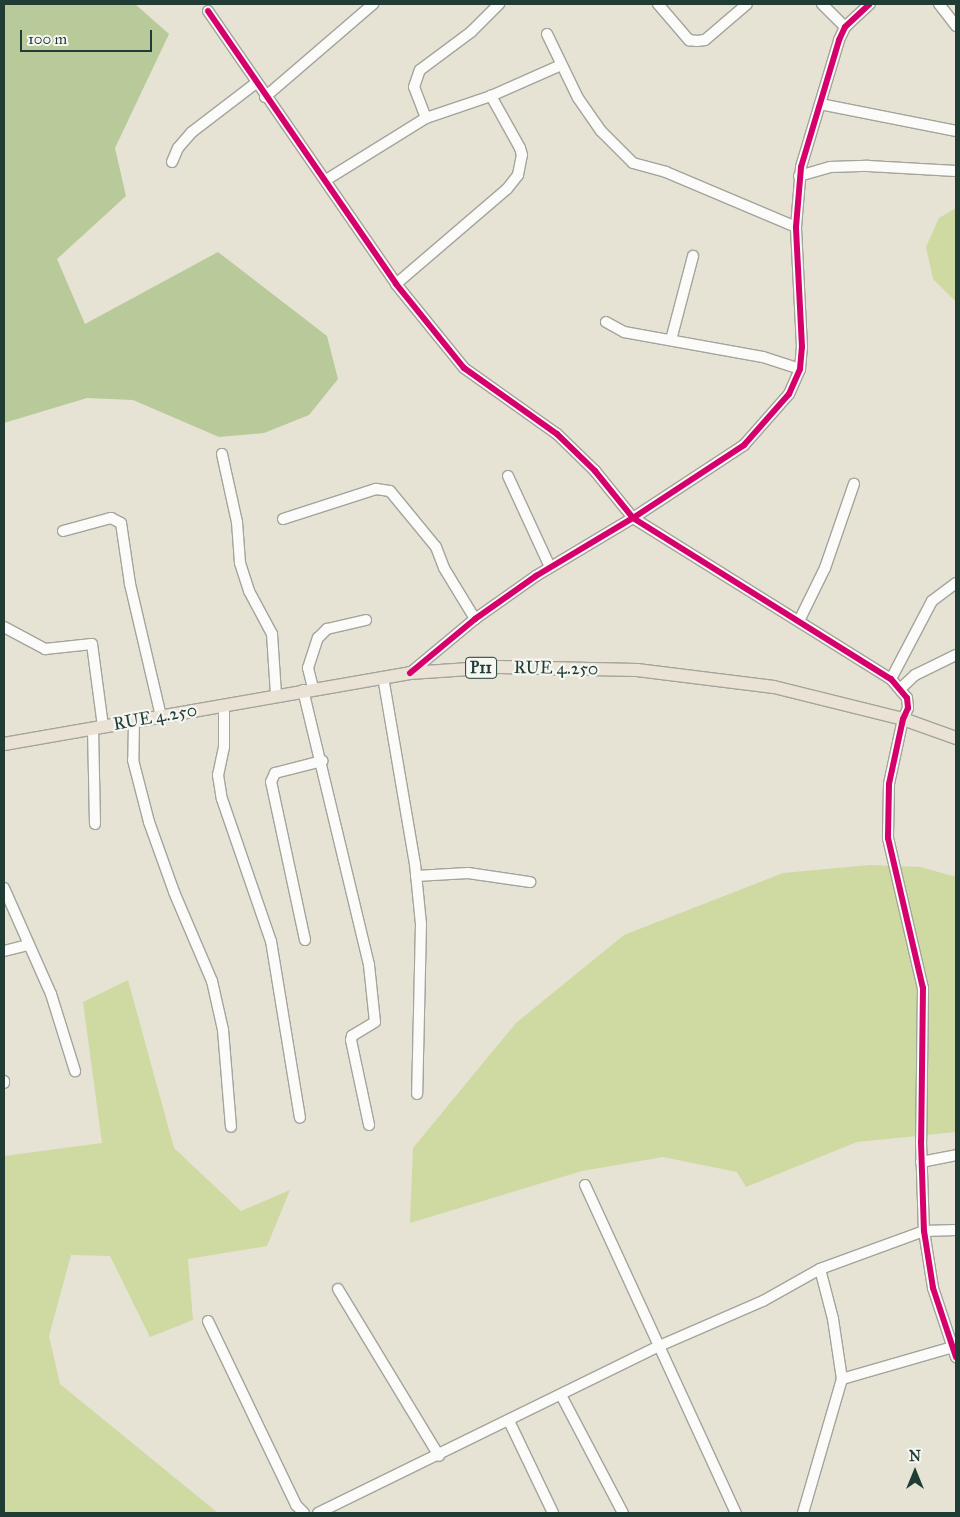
<!DOCTYPE html>
<html>
<head>
<meta charset="utf-8">
<style>
	body { margin:0 }
	#map { position:relative; width:960px; height:1517px; overflow:hidden; background:#e6e2d4; font-family:"IM FELL Great Primer",serif }
	div>[style] { position:absolute }
	.green>* { inset:0; background:#cedaa2 }
	.forest>* { inset:0; background:#b8ca9a }
	.roads { filter:drop-shadow(1px 0 #a3a49c) drop-shadow(-1px 0 #a3a49c) drop-shadow(0 1px #a3a49c) drop-shadow(0 -1px #a3a49c) }
	.minor>* { height:10px; margin:-5px; padding:0 5px; transform-origin:5px; border-radius:5px; background:#fbfbf9 }
	.major>* { height:12px; margin:-6px; padding:0 6px; transform-origin:6px; border-radius:6px; background:#e9e2d5 }
	.cycleway>* { height:6px; margin:-3px; padding:0 3px; transform-origin:3px; border-radius:3px; background:#d6006c }
	span { translate:-50% -50%; white-space:nowrap; text-align:center; line-height:1.15; -webkit-text-stroke:4.5px #f6f6f2; paint-order:stroke }
	.shield-label span { padding:1px 4px; background:#f6f6f2; border:1px solid; border-radius:4px; -webkit-text-stroke-width:0 }
	.shield-label { font-size:16px; color:#1f3d34; font-weight:700 }
	.street-label { font-size:18px; color:#1f3d34 }
	.frame { position:absolute; inset:0; border:5px solid #1f3d34; pointer-events:none }
	.north { position:absolute; left:890px; top:1447px; width:50px; height:50px; -webkit-text-stroke:4px #f6f6f2; paint-order:stroke; rotate:0deg; font-size:14px; font-weight:700; line-height:20px; text-align:center; color:#1f3d34 }
	.north::after { content:''; display:block; margin:auto; width:18px; height:22px; background:#1f3d34; clip-path:polygon(50% 0,100% 100%,50% 72%,0 100%) }
	.scale { position:absolute; left:20px; top:30px; width:132px; height:22px; box-sizing:border-box; border:2px solid #1f3d34; border-top:0; padding-left:6px; font-size:15px; line-height:18px; white-space:nowrap; color:#1f3d34; -webkit-text-stroke:4px #f6f6f2; paint-order:stroke }
</style>
</head>
<body>
<div id="map">
	<div class="green">
		<i style="clip-path:polygon(956px 208px,956px 302px,933px 279px,926px 247px,939px 218px)"></i>
		<i style="clip-path:polygon(870px 865px,921px 867px,956px 877px,956px 1132px,857px 1142px,746px 1187px,737px 1172px,663px 1157px,582px 1171px,410px 1223px,413px 1148px,516px 1023px,624px 935px,783px 873px)"></i>
		<i style="clip-path:polygon(128px 980px,174px 1148px,241px 1211px,290px 1190px,267px 1246px,188px 1259px,193px 1320px,150px 1337px,110px 1256px,71px 1255px,49px 1336px,60px 1384px,218px 1513px,4px 1513px,4px 1156px,102px 1143px,83px 1002px)"></i>
	</div>
	<div class="forest">
		<i style="clip-path:polygon(4px 4px,135px 4px,169px 34px,115px 148px,126px 196px,57px 259px,85px 324px,218px 252px,327px 336px,338px 379px,309px 415px,264px 433px,219px 437px,133px 400px,87px 398px,4px 423px)"></i>
	</div>
	<div class="roads">
		<div class="minor">
			<i style="left:658px;top:4px;width:48px;rotate:49.3deg"></i>
			<i style="left:689px;top:40px;width:8px;rotate:7deg"></i>
			<i style="left:697px;top:41px;width:8px;rotate:-7deg"></i>
			<i style="left:705px;top:40px;width:55px;rotate:-40.6deg"></i>
			<i style="left:822px;top:4px;width:33px;rotate:45deg"></i>
			<i style="left:939px;top:4px;width:28px;rotate:52deg"></i>
			<i style="left:208px;top:11px;width:331px;rotate:55.4deg"></i>
			<i style="left:396px;top:284px;width:108px;rotate:51deg"></i>
			<i style="left:464px;top:368px;width:114px;rotate:35.4deg"></i>
			<i style="left:557px;top:434px;width:53px;rotate:44.2deg"></i>
			<i style="left:595px;top:471px;width:60px;rotate:51deg"></i>
			<i style="left:633px;top:518px;width:304px;rotate:32deg"></i>
			<i style="left:891px;top:679px;width:25px;rotate:50deg"></i>
			<i style="left:907px;top:698px;width:10px;rotate:84deg"></i>
			<i style="left:908px;top:708px;width:12px;rotate:114deg"></i>
			<i style="left:903px;top:719px;width:66px;rotate:102.2deg"></i>
			<i style="left:889px;top:784px;width:54px;rotate:91.1deg"></i>
			<i style="left:888px;top:838px;width:154px;rotate:76.9deg"></i>
			<i style="left:923px;top:988px;width:154px;rotate:90.7deg"></i>
			<i style="left:921px;top:1142px;width:89px;rotate:88.1deg"></i>
			<i style="left:924px;top:1231px;width:58px;rotate:81deg"></i>
			<i style="left:933px;top:1288px;width:73px;rotate:71.6deg"></i>
			<i style="left:547px;top:34px;width:71px;rotate:64.2deg"></i>
			<i style="left:578px;top:98px;width:40px;rotate:55.1deg"></i>
			<i style="left:601px;top:131px;width:45px;rotate:45deg"></i>
			<i style="left:633px;top:163px;width:34px;rotate:15deg"></i>
			<i style="left:666px;top:172px;width:141px;rotate:22.9deg"></i>
			<i style="left:265px;top:97px;width:143px;rotate:-40.7deg"></i>
			<i style="left:820px;top:104px;width:139px;rotate:11.2deg"></i>
			<i style="left:426px;top:118px;width:33px;rotate:-111deg"></i>
			<i style="left:414px;top:87px;width:18px;rotate:-71deg"></i>
			<i style="left:420px;top:70px;width:64px;rotate:-36.7deg"></i>
			<i style="left:471px;top:32px;width:40px;rotate:-45deg"></i>
			<i style="left:172px;top:162px;width:15px;rotate:-67deg"></i>
			<i style="left:178px;top:148px;width:21px;rotate:-49deg"></i>
			<i style="left:192px;top:132px;width:81px;rotate:-37.4deg"></i>
			<i style="left:799px;top:176px;width:32px;rotate:-16deg"></i>
			<i style="left:830px;top:167px;width:38px;rotate:-2deg"></i>
			<i style="left:868px;top:166px;width:88px;rotate:3.3deg"></i>
			<i style="left:326px;top:180px;width:118px;rotate:-31.8deg"></i>
			<i style="left:426px;top:118px;width:69px;rotate:-18.7deg"></i>
			<i style="left:491px;top:96px;width:77px;rotate:-23.9deg"></i>
			<i style="left:396px;top:284px;width:146px;rotate:-40.6deg"></i>
			<i style="left:507px;top:189px;width:18px;rotate:-52deg"></i>
			<i style="left:518px;top:175px;width:20px;rotate:-79deg"></i>
			<i style="left:522px;top:155px;width:7px;rotate:-106deg"></i>
			<i style="left:520px;top:148px;width:60px;rotate:-119.1deg"></i>
			<i style="left:606px;top:322px;width:21px;rotate:29deg"></i>
			<i style="left:624px;top:332px;width:141px;rotate:10.2deg"></i>
			<i style="left:763px;top:357px;width:39px;rotate:18deg"></i>
			<i style="left:671px;top:340px;width:87px;rotate:-75.3deg"></i>
			<i style="left:222px;top:454px;width:70px;rotate:77.6deg"></i>
			<i style="left:237px;top:522px;width:41px;rotate:85.8deg"></i>
			<i style="left:240px;top:563px;width:29px;rotate:72deg"></i>
			<i style="left:249px;top:591px;width:49px;rotate:61.9deg"></i>
			<i style="left:272px;top:634px;width:61px;rotate:86.2deg"></i>
			<i style="left:508px;top:476px;width:100px;rotate:65.2deg"></i>
			<i style="left:283px;top:519px;width:98px;rotate:-17.9deg"></i>
			<i style="left:376px;top:489px;width:14px;rotate:8deg"></i>
			<i style="left:390px;top:491px;width:72px;rotate:50.6deg"></i>
			<i style="left:436px;top:547px;width:22px;rotate:69deg"></i>
			<i style="left:444px;top:568px;width:60px;rotate:58.7deg"></i>
			<i style="left:63px;top:531px;width:50px;rotate:-15.2deg"></i>
			<i style="left:111px;top:518px;width:11px;rotate:27deg"></i>
			<i style="left:121px;top:523px;width:62px;rotate:81.6deg"></i>
			<i style="left:130px;top:584px;width:136px;rotate:76.8deg"></i>
			<i style="left:799px;top:621px;width:59px;rotate:-63.9deg"></i>
			<i style="left:825px;top:568px;width:89px;rotate:-71deg"></i>
			<i style="left:4px;top:627px;width:47px;rotate:28.2deg"></i>
			<i style="left:45px;top:649px;width:47px;rotate:-6.1deg"></i>
			<i style="left:92px;top:644px;width:83px;rotate:82.4deg"></i>
			<i style="left:410px;top:673px;width:85px;rotate:-39.7deg"></i>
			<i style="left:475px;top:619px;width:75px;rotate:-35.2deg"></i>
			<i style="left:536px;top:576px;width:113px;rotate:-30.9deg"></i>
			<i style="left:633px;top:518px;width:133px;rotate:-33.3deg"></i>
			<i style="left:744px;top:445px;width:68px;rotate:-48.6deg"></i>
			<i style="left:789px;top:394px;width:27px;rotate:-66deg"></i>
			<i style="left:800px;top:369px;width:22px;rotate:-85deg"></i>
			<i style="left:802px;top:347px;width:120px;rotate:-92.9deg"></i>
			<i style="left:796px;top:227px;width:60px;rotate:-85.2deg"></i>
			<i style="left:801px;top:167px;width:133px;rotate:-73.3deg"></i>
			<i style="left:839px;top:40px;width:14px;rotate:-65deg"></i>
			<i style="left:845px;top:27px;width:34px;rotate:-43deg"></i>
			<i style="left:383px;top:677px;width:190px;rotate:80.3deg"></i>
			<i style="left:415px;top:864px;width:60px;rotate:84.3deg"></i>
			<i style="left:421px;top:924px;width:170px;rotate:91.3deg"></i>
			<i style="left:891px;top:679px;width:88px;rotate:-62.3deg"></i>
			<i style="left:932px;top:601px;width:30px;rotate:-37deg"></i>
			<i style="left:313px;top:688px;width:21px;rotate:-104deg"></i>
			<i style="left:308px;top:668px;width:32px;rotate:-72deg"></i>
			<i style="left:318px;top:638px;width:13px;rotate:-45deg"></i>
			<i style="left:327px;top:629px;width:40px;rotate:-13deg"></i>
			<i style="left:900px;top:689px;width:21px;rotate:-43deg"></i>
			<i style="left:915px;top:675px;width:46px;rotate:-26deg"></i>
			<i style="left:303px;top:690px;width:283px;rotate:76.5deg"></i>
			<i style="left:369px;top:965px;width:57px;rotate:84deg"></i>
			<i style="left:375px;top:1022px;width:27px;rotate:149deg"></i>
			<i style="left:352px;top:1036px;width:4px;rotate:104deg"></i>
			<i style="left:351px;top:1040px;width:87px;rotate:78deg"></i>
			<i style="left:224px;top:705px;width:42px;rotate:90deg"></i>
			<i style="left:224px;top:747px;width:29px;rotate:102deg"></i>
			<i style="left:218px;top:775px;width:24px;rotate:81deg"></i>
			<i style="left:222px;top:799px;width:150px;rotate:71deg"></i>
			<i style="left:271px;top:941px;width:179px;rotate:80.7deg"></i>
			<i style="left:134px;top:721px;width:39px;rotate:91deg"></i>
			<i style="left:133px;top:760px;width:64px;rotate:75.5deg"></i>
			<i style="left:149px;top:822px;width:74px;rotate:70.3deg"></i>
			<i style="left:174px;top:892px;width:97px;rotate:66.9deg"></i>
			<i style="left:212px;top:981px;width:50px;rotate:77.3deg"></i>
			<i style="left:223px;top:1030px;width:97px;rotate:85.3deg"></i>
			<i style="left:93px;top:728px;width:96px;rotate:88.8deg"></i>
			<i style="left:416px;top:876px;width:52px;rotate:-3.3deg"></i>
			<i style="left:468px;top:873px;width:63px;rotate:8.3deg"></i>
			<i style="left:4px;top:888px;width:116px;rotate:66.1deg"></i>
			<i style="left:51px;top:994px;width:81px;rotate:72.7deg"></i>
			<i style="left:305px;top:940px;width:162px;rotate:-102.1deg"></i>
			<i style="left:271px;top:782px;width:10px;rotate:-66deg"></i>
			<i style="left:275px;top:773px;width:49px;rotate:-14.3deg"></i>
			<i style="left:4px;top:951px;width:25px;rotate:-14deg"></i>
			<i style="left:4px;top:1081px;width:2px;rotate:90deg"></i>
			<i style="left:921px;top:1162px;width:36px;rotate:-11deg"></i>
			<i style="left:585px;top:1185px;width:361px;rotate:65.3deg"></i>
			<i style="left:820px;top:1269px;width:52px;rotate:75.4deg"></i>
			<i style="left:833px;top:1319px;width:61px;rotate:81.5deg"></i>
			<i style="left:338px;top:1289px;width:195px;rotate:58.8deg"></i>
			<i style="left:208px;top:1321px;width:204px;rotate:64.4deg"></i>
			<i style="left:296px;top:1505px;width:11px;rotate:45deg"></i>
			<i style="left:561px;top:1395px;width:133px;rotate:62.3deg"></i>
			<i style="left:509px;top:1421px;width:102px;rotate:64.4deg"></i>
			<i style="left:318px;top:1513px;width:377px;rotate:-26.1deg"></i>
			<i style="left:657px;top:1347px;width:116px;rotate:-23.5deg"></i>
			<i style="left:763px;top:1301px;width:65px;rotate:-29.3deg"></i>
			<i style="left:820px;top:1269px;width:111px;rotate:-20.1deg"></i>
			<i style="left:924px;top:1231px;width:32px;rotate:-2deg"></i>
			<i style="left:803px;top:1513px;width:140px;rotate:-73.8deg"></i>
			<i style="left:842px;top:1379px;width:119px;rotate:-16.1deg"></i>
		</div>
		<div class="major">
			<i style="left:4px;top:744px;width:412px;rotate:-9.9deg"></i>
			<i style="left:410px;top:673px;width:89px;rotate:-3.9deg"></i>
			<i style="left:499px;top:667px;width:138px;rotate:1.2deg"></i>
			<i style="left:637px;top:670px;width:138px;rotate:7.1deg"></i>
			<i style="left:774px;top:687px;width:133px;rotate:13.9deg"></i>
			<i style="left:903px;top:719px;width:56px;rotate:19.7deg"></i>
		</div>
	</div>
	<div class="cycleway">
		<i style="left:208px;top:11px;width:331px;rotate:55.4deg"></i>
		<i style="left:396px;top:284px;width:108px;rotate:51deg"></i>
		<i style="left:464px;top:368px;width:114px;rotate:35.4deg"></i>
		<i style="left:557px;top:434px;width:53px;rotate:44.2deg"></i>
		<i style="left:595px;top:471px;width:60px;rotate:51deg"></i>
		<i style="left:633px;top:518px;width:304px;rotate:32deg"></i>
		<i style="left:891px;top:679px;width:25px;rotate:50deg"></i>
		<i style="left:907px;top:698px;width:10px;rotate:84deg"></i>
		<i style="left:908px;top:708px;width:12px;rotate:114deg"></i>
		<i style="left:903px;top:719px;width:66px;rotate:102.2deg"></i>
		<i style="left:889px;top:784px;width:54px;rotate:91.1deg"></i>
		<i style="left:888px;top:838px;width:154px;rotate:76.9deg"></i>
		<i style="left:923px;top:988px;width:154px;rotate:90.7deg"></i>
		<i style="left:921px;top:1142px;width:89px;rotate:88.1deg"></i>
		<i style="left:924px;top:1231px;width:58px;rotate:81deg"></i>
		<i style="left:933px;top:1288px;width:73px;rotate:71.6deg"></i>
		<i style="left:410px;top:673px;width:85px;rotate:-39.7deg"></i>
		<i style="left:475px;top:619px;width:75px;rotate:-35.2deg"></i>
		<i style="left:536px;top:576px;width:113px;rotate:-30.9deg"></i>
		<i style="left:633px;top:518px;width:133px;rotate:-33.3deg"></i>
		<i style="left:744px;top:445px;width:68px;rotate:-48.6deg"></i>
		<i style="left:789px;top:394px;width:27px;rotate:-66deg"></i>
		<i style="left:800px;top:369px;width:22px;rotate:-85deg"></i>
		<i style="left:802px;top:347px;width:120px;rotate:-92.9deg"></i>
		<i style="left:796px;top:227px;width:60px;rotate:-85.2deg"></i>
		<i style="left:801px;top:167px;width:133px;rotate:-73.3deg"></i>
		<i style="left:839px;top:40px;width:14px;rotate:-65deg"></i>
		<i style="left:845px;top:27px;width:34px;rotate:-43deg"></i>
	</div>
	<div class="shield-label">
		<span style="left:481px;top:668px">P11</span>
	</div>
	<div class="street-label">
		<span style="left:556px;top:668px;rotate:1deg">RUE 4.250</span>
		<span style="left:155px;top:717px;rotate:-10deg">RUE 4.250</span>
	</div>
	<div class="frame"></div>
	<div class="north">N</div>
	<div class="scale">100 m</div>
</div>
</body>
</html>
